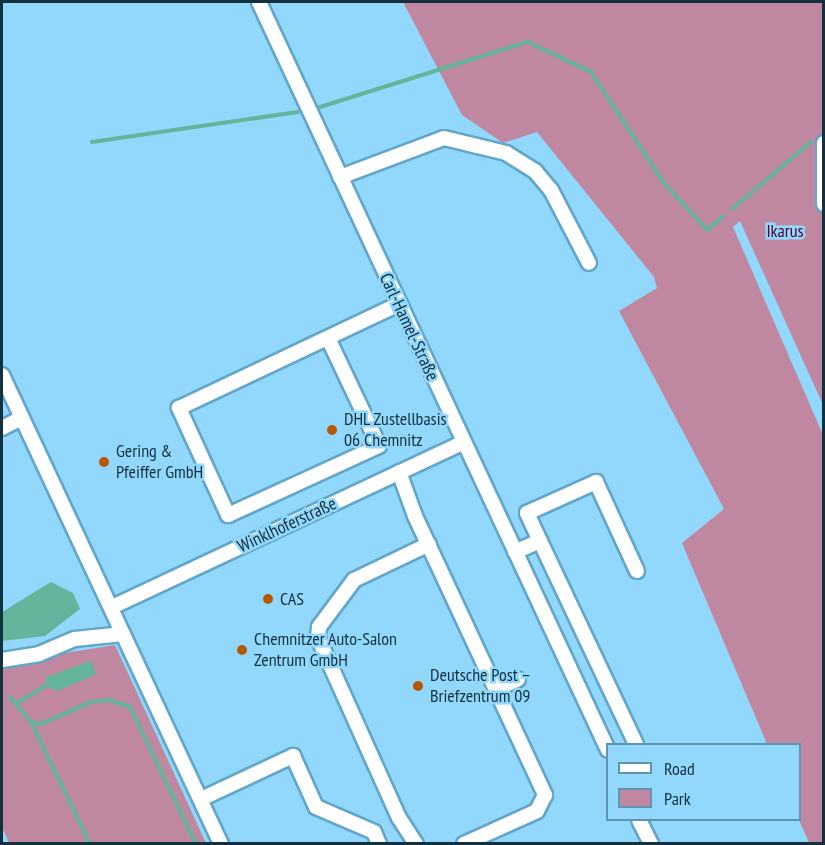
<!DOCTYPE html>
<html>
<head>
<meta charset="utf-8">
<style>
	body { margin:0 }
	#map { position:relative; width:825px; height:845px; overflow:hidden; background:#92d8fc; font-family:"PT Sans Narrow",sans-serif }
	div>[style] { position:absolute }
	.green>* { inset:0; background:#bf88a0 }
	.water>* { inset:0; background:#63b49b }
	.stream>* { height:4px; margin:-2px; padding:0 2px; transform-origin:2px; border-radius:2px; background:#63b49b }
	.roads { filter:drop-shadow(2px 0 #62a6c9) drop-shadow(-2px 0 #62a6c9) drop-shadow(0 2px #62a6c9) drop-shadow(0 -2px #62a6c9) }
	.minor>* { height:14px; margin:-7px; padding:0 7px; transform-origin:7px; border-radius:7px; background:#fff }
	.dots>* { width:16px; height:16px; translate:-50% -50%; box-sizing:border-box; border:3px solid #92d8fc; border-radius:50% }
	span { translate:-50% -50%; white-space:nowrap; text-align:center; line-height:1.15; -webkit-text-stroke:5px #92d8fc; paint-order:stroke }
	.park-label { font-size:18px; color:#530132 }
	.street-label { font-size:18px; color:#13303e }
	.poi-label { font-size:18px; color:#13303e }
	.left { translate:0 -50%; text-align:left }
	.frame { position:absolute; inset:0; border:3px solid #13303e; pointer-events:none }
	.legend { position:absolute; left:606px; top:743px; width:195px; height:78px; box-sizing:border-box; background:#92d8fc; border:2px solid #5f95b0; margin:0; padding:8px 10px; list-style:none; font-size:18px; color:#13303e }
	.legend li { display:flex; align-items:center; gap:12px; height:30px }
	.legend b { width:30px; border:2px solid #5f95b0 }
</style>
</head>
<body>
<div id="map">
	<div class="green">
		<i style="clip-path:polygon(403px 2px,823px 2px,824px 155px,816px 157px,816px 198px,818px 211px,824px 210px,823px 405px,740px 221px,733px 227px,823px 435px,823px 843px,809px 843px,799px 820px,800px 744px,767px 744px,682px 543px,724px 509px,619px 311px,657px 288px,654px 277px,537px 132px,503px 143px,462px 115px)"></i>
		<i style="clip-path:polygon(115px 645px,206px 843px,9px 843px,2px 827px,2px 663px)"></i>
	</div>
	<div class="water">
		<i style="clip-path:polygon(51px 582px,73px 593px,80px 609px,45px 636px,2px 641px,2px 612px)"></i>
		<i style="clip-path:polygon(91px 661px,96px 674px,58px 691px,45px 686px,46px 677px)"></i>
	</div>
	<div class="stream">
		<i style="left:320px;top:107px;width:218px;rotate:-17.4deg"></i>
		<i style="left:528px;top:42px;width:70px;rotate:25.5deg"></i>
		<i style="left:591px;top:72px;width:133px;rotate:56.7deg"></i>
		<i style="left:664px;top:183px;width:64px;rotate:47.5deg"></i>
		<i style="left:707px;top:230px;width:21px;rotate:-41deg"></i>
		<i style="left:92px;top:142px;width:208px;rotate:-8.3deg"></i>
		<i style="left:732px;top:209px;width:104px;rotate:-40.3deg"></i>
		<i style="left:10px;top:697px;width:33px;rotate:50deg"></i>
		<i style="left:31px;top:722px;width:10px;rotate:11deg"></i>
		<i style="left:41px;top:724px;width:55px;rotate:-23.7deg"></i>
		<i style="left:91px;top:702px;width:18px;rotate:-6deg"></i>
		<i style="left:109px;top:700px;width:22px;rotate:18deg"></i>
		<i style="left:130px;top:707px;width:152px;rotate:64.3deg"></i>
		<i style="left:16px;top:704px;width:34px;rotate:-32deg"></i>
		<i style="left:31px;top:722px;width:136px;rotate:64.2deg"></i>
	</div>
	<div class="roads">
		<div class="minor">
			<i style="left:259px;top:2px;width:825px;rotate:64.99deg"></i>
			<i style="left:824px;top:143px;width:61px;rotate:90deg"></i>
			<i style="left:340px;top:177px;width:111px;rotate:-20.6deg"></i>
			<i style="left:444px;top:138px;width:64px;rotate:13.6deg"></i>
			<i style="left:506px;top:153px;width:34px;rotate:32deg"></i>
			<i style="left:535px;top:171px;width:25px;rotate:50deg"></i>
			<i style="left:551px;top:190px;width:82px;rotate:62.5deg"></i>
			<i style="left:328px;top:338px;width:119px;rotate:64.7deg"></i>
			<i style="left:379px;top:446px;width:166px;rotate:155.4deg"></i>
			<i style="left:228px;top:515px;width:118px;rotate:-114.6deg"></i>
			<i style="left:179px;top:408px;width:243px;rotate:-25.3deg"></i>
			<i style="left:2px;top:375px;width:518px;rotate:64.97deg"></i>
			<i style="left:2px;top:428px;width:22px;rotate:-27deg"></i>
			<i style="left:399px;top:472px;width:47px;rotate:70deg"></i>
			<i style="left:415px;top:516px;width:308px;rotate:65deg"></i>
			<i style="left:545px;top:795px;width:18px;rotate:117deg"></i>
			<i style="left:537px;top:811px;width:80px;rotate:155.7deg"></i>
			<i style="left:540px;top:541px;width:31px;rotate:-115deg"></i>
			<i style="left:527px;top:513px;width:76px;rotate:-24.2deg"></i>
			<i style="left:596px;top:482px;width:98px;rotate:65.3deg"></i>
			<i style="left:515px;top:552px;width:27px;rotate:-24deg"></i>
			<i style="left:540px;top:541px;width:225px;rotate:64.7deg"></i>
			<i style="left:112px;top:607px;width:387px;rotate:-25.1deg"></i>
			<i style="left:2px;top:660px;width:37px;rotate:-9deg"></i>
			<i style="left:39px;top:654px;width:39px;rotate:-23deg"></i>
			<i style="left:75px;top:639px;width:48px;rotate:-5.9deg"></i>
			<i style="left:496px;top:689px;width:24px;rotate:-24deg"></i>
			<i style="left:201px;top:799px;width:102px;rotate:-25.1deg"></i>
			<i style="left:293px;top:756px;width:56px;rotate:65.7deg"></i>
			<i style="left:316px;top:807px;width:63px;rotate:23.3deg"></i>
			<i style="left:374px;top:832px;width:13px;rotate:67deg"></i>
			<i style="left:639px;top:820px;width:27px;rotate:63deg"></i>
			<i style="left:416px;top:844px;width:31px;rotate:-123deg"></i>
			<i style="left:399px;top:818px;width:197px;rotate:-114.2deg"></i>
			<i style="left:318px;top:638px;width:11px;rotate:-85deg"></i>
			<i style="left:319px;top:627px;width:59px;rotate:-53.3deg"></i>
			<i style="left:354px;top:580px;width:83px;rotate:-25.6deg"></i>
		</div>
	</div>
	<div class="dots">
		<i style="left:332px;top:430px;background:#b55703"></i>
		<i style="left:104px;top:462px;background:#b55703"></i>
		<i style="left:268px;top:599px;background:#b55703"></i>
		<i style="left:242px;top:650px;background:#b55703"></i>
		<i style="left:418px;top:686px;background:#b55703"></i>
	</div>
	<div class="park-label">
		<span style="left:785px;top:231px">Ikarus</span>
	</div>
	<div class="street-label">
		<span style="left:409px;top:327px;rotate:65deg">Carl-Hamel-Straße</span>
		<span style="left:287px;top:525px;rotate:-25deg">Winklhoferstraße</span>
	</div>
	<div class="poi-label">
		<span class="left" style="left:344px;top:430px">DHL Zustellbasis<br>06 Chemnitz</span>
		<span class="left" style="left:116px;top:462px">Gering &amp;<br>Pfeiffer GmbH</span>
		<span class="left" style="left:280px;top:599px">CAS</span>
		<span class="left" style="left:254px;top:650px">Chemnitzer Auto-Salon<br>Zentrum GmbH</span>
		<span class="left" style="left:430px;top:686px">Deutsche Post –<br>Briefzentrum 09</span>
	</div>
	<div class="frame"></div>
	<ul class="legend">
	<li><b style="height:8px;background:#fff"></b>Road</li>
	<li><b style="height:16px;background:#bf88a0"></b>Park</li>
	</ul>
</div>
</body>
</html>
